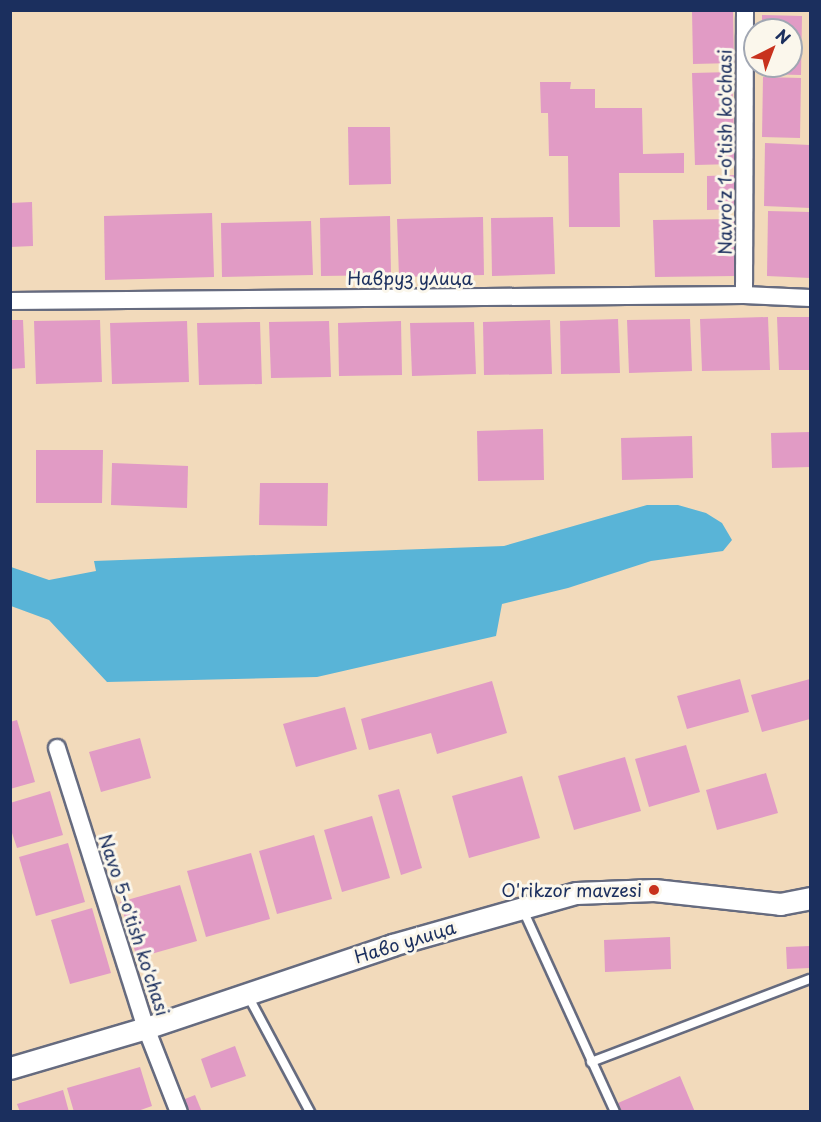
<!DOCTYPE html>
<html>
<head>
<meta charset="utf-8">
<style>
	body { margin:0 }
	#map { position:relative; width:821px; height:1122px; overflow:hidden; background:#f2dabb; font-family:"Playpen Sans",sans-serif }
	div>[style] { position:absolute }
	.water>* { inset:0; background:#59b4d7 }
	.building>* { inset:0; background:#e19bc5 }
	.roads { filter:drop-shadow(2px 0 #666b7f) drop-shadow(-2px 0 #666b7f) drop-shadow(0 2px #666b7f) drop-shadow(0 -2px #666b7f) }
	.service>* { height:8px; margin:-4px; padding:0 4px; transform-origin:4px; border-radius:4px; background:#fff }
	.minor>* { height:16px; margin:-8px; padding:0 8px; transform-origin:8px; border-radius:8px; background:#fff }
	.tertiary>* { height:21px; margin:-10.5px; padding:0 10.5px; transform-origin:10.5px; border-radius:10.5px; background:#fff }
	.dots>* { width:16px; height:16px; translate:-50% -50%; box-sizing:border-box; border:3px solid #fbf7ec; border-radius:50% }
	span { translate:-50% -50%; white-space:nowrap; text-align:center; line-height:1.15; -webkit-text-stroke:6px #fbf7ec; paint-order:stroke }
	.street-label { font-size:18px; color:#1b2f5e }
	.poi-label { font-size:18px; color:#1b2f5e }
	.right { translate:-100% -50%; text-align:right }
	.frame { position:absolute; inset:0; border:12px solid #1b2f5e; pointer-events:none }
	.north { position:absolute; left:743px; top:18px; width:60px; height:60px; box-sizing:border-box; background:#fbf7ec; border:2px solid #a1a7b3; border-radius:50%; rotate:42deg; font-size:16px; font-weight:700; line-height:24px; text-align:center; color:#1b2f5e }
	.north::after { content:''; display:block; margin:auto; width:21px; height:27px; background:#c8321e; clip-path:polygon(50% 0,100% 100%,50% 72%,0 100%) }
</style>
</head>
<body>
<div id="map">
	<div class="water">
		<i style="clip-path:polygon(647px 505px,678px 505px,706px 513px,722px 523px,732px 540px,723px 551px,651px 561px,568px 588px,502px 604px,496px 636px,317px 677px,107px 682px,49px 620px,11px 606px,11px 567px,49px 580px,96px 571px,94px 561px,504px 546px)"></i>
	</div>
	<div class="building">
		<i style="clip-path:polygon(692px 10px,733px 10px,734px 63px,693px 64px)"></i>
		<i style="clip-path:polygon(762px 15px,802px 16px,801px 75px,761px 74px,761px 66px,791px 66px,791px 30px,762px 30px)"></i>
		<i style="clip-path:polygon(732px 72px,735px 164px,695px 165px,692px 73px)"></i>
		<i style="clip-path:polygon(763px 77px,801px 78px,800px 138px,762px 137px)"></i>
		<i style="clip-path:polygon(540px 82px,571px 82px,570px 89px,595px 89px,595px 108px,642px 108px,643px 154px,684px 153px,684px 173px,619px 173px,620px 227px,569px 227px,568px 156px,549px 156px,548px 113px,541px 113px)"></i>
		<i style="clip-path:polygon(348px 127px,390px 127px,391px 184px,349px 185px)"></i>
		<i style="clip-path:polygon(765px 143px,810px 145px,810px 208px,764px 206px)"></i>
		<i style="clip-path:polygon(735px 175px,736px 209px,707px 210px,707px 176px)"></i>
		<i style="clip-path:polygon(32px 202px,33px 246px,10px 247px,10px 203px)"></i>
		<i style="clip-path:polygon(768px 211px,810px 212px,810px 278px,767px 276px)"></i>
		<i style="clip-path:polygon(212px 213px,214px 277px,105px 280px,104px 216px)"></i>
		<i style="clip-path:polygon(390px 216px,391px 275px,321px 276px,320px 218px)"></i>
		<i style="clip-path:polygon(483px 217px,484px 275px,399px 277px,397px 219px)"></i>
		<i style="clip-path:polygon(553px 217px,555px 274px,492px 276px,491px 218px)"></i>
		<i style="clip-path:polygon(734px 219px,735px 276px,655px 277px,653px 220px)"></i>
		<i style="clip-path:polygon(311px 221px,313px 275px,222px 277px,221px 223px)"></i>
		<i style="clip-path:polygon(768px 317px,770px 370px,702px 371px,700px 319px)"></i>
		<i style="clip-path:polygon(777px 317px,810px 317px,810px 370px,779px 370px)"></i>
		<i style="clip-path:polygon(618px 319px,620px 373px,561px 374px,560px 321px)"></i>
		<i style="clip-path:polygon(690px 319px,692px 371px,629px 373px,627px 320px)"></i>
		<i style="clip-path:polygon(10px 320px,23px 320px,25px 368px,10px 369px)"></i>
		<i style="clip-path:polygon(100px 320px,102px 382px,36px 384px,34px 321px)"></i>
		<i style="clip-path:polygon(550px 320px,552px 374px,484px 375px,483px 322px)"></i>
		<i style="clip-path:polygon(187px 321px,189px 382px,112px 384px,110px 323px)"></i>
		<i style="clip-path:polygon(329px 321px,331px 377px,271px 378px,269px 322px)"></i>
		<i style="clip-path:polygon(401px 321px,402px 375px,339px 376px,338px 323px)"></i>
		<i style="clip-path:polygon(260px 322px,262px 384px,199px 385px,197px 323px)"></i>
		<i style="clip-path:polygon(474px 322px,476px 374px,412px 376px,410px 323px)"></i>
		<i style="clip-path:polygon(543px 429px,544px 480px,478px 481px,477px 431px)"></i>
		<i style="clip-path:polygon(810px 432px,810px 467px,772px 468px,771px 433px)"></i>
		<i style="clip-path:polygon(692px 436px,693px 478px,622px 480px,621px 438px)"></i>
		<i style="clip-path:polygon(36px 450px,103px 450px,102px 503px,36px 503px)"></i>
		<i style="clip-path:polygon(112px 463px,188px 466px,187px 508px,111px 505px)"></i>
		<i style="clip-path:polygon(260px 483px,328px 483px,327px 526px,259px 525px)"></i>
		<i style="clip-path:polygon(740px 679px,749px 712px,687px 729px,677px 696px)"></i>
		<i style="clip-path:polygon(810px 679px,810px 719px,762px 732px,751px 695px)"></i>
		<i style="clip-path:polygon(492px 681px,507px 733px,437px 754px,431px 733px,369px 750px,361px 719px)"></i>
		<i style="clip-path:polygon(345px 707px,357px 749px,296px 767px,283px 724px)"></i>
		<i style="clip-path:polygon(17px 720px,35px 782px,10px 789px,10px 722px)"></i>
		<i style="clip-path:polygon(140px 738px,151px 778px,101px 792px,89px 752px)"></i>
		<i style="clip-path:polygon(686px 745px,700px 792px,649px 807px,635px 759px)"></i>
		<i style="clip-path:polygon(625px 757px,641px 811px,574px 830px,558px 776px)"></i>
		<i style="clip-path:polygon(766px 773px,778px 813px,717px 830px,706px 790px)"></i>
		<i style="clip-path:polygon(522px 776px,540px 838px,469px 858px,452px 796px)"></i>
		<i style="clip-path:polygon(399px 789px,422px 868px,401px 875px,378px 795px)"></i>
		<i style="clip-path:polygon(50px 791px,63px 835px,17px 848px,10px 827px,10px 803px)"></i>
		<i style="clip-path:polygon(372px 816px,390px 878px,342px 892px,324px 830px)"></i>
		<i style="clip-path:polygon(314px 835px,332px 899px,277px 914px,259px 851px)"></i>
		<i style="clip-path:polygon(68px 843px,85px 902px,36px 916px,19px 857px)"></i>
		<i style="clip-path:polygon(251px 853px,270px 919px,206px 937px,187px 871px)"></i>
		<i style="clip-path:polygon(180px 885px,197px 941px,137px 958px,120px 902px)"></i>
		<i style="clip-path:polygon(92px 908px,111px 973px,70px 984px,51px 920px)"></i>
		<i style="clip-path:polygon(670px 937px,671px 969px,605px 972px,604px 940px)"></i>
		<i style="clip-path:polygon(810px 946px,810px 968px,787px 969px,786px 947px)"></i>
		<i style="clip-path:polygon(235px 1046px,246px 1076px,211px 1088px,201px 1059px)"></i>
		<i style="clip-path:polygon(140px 1067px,152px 1106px,135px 1112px,74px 1112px,67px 1088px)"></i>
		<i style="clip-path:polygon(680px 1076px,695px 1112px,622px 1112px,618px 1103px)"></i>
		<i style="clip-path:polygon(63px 1090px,69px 1112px,20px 1112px,17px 1104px)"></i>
		<i style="clip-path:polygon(195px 1095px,202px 1112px,185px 1112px,180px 1101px)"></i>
	</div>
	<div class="roads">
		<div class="service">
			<i style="left:523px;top:910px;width:222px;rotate:65.5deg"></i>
			<i style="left:247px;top:994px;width:134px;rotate:61.9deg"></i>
			<i style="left:591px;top:1062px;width:234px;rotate:-20.8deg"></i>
		</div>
		<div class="minor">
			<i style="left:744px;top:295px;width:285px;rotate:-89.8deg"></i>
			<i style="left:10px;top:301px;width:734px;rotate:-0.47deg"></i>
			<i style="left:744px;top:295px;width:66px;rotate:2.6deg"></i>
			<i style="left:57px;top:748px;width:294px;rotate:72.4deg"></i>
			<i style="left:146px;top:1028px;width:90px;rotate:68.6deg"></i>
		</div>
		<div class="tertiary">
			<i style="left:10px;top:1068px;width:142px;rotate:-16.4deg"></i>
			<i style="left:146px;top:1028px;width:260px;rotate:-18.6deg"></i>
			<i style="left:392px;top:945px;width:191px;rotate:-15.8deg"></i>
			<i style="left:576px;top:893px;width:78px;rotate:-2.2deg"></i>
			<i style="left:654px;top:890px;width:127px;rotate:6.3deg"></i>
			<i style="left:780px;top:904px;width:31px;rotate:-11deg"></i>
		</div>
	</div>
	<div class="dots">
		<i style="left:654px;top:890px;background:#c8321e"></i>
	</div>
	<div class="street-label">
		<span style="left:725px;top:152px;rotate:-90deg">Navro'z 1-o'tish ko'chasi</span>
		<span style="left:410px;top:278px">Навруз улица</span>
		<span style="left:134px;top:925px;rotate:72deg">Navo 5-o'tish ko'chasi</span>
		<span style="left:405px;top:942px;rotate:-17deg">Наво улица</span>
	</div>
	<div class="poi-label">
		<span class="right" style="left:642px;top:890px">O'rikzor mavzesi</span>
	</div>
	<div class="frame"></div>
	<div class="north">N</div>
</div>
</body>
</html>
